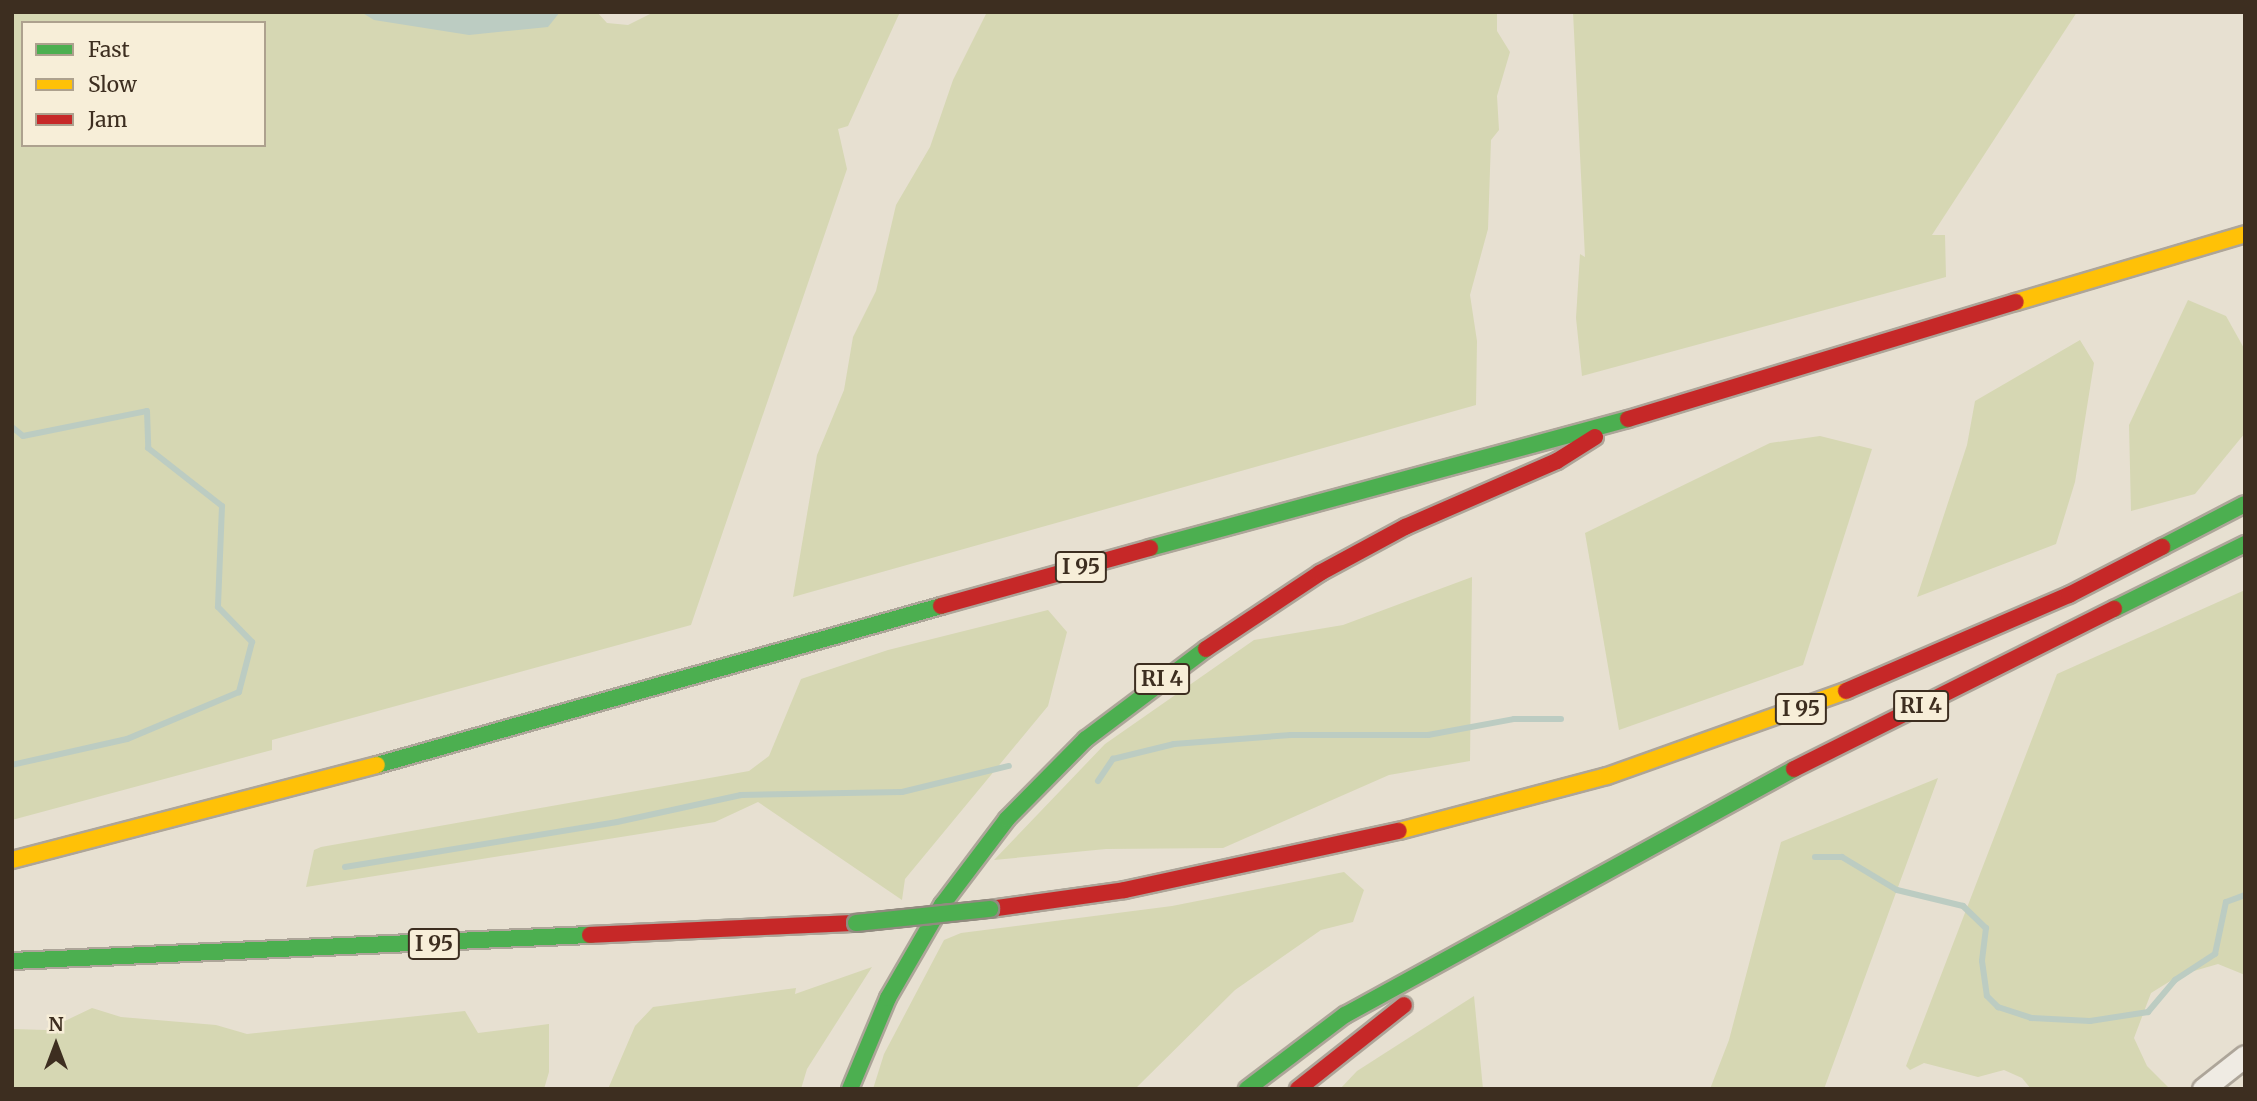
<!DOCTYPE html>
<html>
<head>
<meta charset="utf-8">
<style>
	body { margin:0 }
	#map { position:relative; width:2257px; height:1101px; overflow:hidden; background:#e7e0d1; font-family:Merriweather,serif }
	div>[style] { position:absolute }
	.green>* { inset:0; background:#d6d7b3 }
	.water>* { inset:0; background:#bcccc2 }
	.stream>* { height:6px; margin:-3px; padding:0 3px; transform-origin:3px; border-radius:3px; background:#bcccc2 }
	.roads { filter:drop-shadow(2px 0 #ada599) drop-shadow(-2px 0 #ada599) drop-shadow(0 2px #ada599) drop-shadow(0 -2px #ada599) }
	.street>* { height:21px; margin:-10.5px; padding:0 10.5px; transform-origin:10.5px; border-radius:10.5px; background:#efebe3 }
	.fast>* { height:16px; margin:-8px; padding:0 8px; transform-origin:8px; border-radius:8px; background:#4caf50 }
	.slow>* { height:16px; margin:-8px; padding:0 8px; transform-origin:8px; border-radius:8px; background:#ffc107 }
	.jam>* { height:16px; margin:-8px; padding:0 8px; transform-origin:8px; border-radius:8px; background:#c62828 }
	.bridges { filter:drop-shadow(2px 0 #928b80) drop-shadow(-2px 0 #928b80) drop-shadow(0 2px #928b80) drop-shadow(0 -2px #928b80) }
	.fast-bridge>* { height:16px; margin:-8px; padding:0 8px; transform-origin:8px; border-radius:8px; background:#4caf50 }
	span { translate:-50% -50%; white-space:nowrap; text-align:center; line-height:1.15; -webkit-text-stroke:6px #f7eed8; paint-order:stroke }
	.shield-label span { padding:2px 5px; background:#f7eed8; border:2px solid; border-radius:5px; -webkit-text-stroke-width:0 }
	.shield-label { font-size:21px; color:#3d2e20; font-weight:700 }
	.frame { position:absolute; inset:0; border:14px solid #3d2e20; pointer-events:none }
	.legend { position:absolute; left:21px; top:21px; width:245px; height:126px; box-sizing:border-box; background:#f7eed8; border:2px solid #ada18e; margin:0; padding:9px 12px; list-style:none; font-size:21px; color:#3d2e20 }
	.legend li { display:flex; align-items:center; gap:14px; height:35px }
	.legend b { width:35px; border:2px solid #ada18e }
	.north { position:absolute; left:21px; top:1010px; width:70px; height:70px; -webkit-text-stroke:5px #f7eed8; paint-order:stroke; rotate:0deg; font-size:19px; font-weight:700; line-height:28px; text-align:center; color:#3d2e20 }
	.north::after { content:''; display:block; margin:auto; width:24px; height:32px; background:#3d2e20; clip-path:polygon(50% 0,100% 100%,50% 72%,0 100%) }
</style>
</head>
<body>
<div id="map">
	<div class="green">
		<i style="clip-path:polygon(evenodd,12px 12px,597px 12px,607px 23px,628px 25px,654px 12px,900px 12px,848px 126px,838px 129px,847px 169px,691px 625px,272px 740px,272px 750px,12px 820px,12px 12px,23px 23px,264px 23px,264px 145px,23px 145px,23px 23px)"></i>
		<i style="clip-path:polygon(987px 12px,1497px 12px,1497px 31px,1510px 52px,1497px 96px,1499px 130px,1491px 140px,1488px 229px,1470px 295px,1477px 341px,1476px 405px,793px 597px,817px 455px,844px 390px,853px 337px,876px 291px,896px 205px,930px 147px,953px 80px)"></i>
		<i style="clip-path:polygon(1573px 12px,2077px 12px,1932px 235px,1945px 235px,1946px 277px,1582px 376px,1576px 318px,1580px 254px,1585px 257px)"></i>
		<i style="clip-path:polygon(2188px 300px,2226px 316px,2245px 350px,2245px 433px,2195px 494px,2131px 511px,2129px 425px)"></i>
		<i style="clip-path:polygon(2080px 340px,2094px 363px,2075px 482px,2056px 544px,1917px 597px,1967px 445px,1975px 401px)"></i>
		<i style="clip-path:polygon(1820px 436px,1872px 449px,1803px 665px,1619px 730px,1585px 533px,1770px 443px)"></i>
		<i style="clip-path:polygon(1472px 577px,1470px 761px,1389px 775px,1223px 848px,1106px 849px,994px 860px,1105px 744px,1254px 640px,1343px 625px)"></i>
		<i style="clip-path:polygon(2245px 590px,2245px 975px,2218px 964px,2180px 975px,2151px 993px,2134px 1038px,2147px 1066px,2170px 1089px,2031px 1089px,2022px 1078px,2004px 1070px,1978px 1077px,1924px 1063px,1910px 1070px,1906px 1066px,2057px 674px)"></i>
		<i style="clip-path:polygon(1048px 610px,1067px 632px,1048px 706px,905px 879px,902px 900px,758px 802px,715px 822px,306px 887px,314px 850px,321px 847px,749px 771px,769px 756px,801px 679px,888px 650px)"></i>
		<i style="clip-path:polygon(1938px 778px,1824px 1089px,1710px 1089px,1729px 1040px,1781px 842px)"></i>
		<i style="clip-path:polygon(1344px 872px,1364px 890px,1353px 922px,1321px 930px,1235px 990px,1135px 1089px,873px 1089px,884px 1054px,944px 940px,961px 933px,1172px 906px)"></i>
		<i style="clip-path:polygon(872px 967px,807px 1069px,801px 1089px,608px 1089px,635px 1026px,653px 1007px,796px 988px,795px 994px)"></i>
		<i style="clip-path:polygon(1474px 996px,1483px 1089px,1340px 1089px,1357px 1071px)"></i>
		<i style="clip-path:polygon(92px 1008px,121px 1017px,216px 1025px,247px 1034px,465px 1011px,478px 1033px,549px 1024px,549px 1072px,544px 1089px,12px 1089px,12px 1029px,46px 1030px)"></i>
	</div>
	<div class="water">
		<i style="clip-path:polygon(361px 12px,560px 12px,548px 27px,469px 35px,374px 20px)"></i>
	</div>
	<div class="stream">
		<i style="left:12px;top:427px;width:14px;rotate:39deg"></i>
		<i style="left:23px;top:436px;width:126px;rotate:-11.4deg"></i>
		<i style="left:147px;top:411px;width:37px;rotate:88deg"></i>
		<i style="left:148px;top:448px;width:94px;rotate:38.1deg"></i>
		<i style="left:222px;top:506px;width:101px;rotate:92.3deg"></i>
		<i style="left:218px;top:607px;width:49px;rotate:45.8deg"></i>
		<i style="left:252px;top:642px;width:52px;rotate:104.6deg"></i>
		<i style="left:239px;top:692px;width:121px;rotate:157.2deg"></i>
		<i style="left:127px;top:739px;width:118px;rotate:167.3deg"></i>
		<i style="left:1098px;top:781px;width:27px;rotate:-56deg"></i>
		<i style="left:1113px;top:759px;width:63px;rotate:-13.8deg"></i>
		<i style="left:1174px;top:744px;width:117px;rotate:-4.4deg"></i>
		<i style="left:1291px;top:735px;width:137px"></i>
		<i style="left:1428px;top:735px;width:87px;rotate:-10.5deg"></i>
		<i style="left:1514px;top:719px;width:47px"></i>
		<i style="left:1815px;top:857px;width:27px"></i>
		<i style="left:1842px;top:857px;width:64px;rotate:31deg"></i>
		<i style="left:1897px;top:890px;width:68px;rotate:13.6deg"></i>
		<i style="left:1963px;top:906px;width:32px;rotate:44deg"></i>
		<i style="left:1986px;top:928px;width:33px;rotate:97deg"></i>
		<i style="left:1982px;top:961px;width:35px;rotate:82deg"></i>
		<i style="left:1987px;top:996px;width:16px;rotate:45deg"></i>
		<i style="left:1998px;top:1007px;width:35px;rotate:18deg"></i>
		<i style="left:2031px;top:1018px;width:59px;rotate:2.9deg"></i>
		<i style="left:2090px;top:1021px;width:59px;rotate:-8.8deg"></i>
		<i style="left:2148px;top:1012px;width:42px;rotate:-49.8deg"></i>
		<i style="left:2175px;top:980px;width:48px;rotate:-33deg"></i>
		<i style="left:2215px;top:954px;width:53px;rotate:-78.1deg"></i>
		<i style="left:2226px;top:902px;width:20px;rotate:-20deg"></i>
		<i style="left:345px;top:867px;width:276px;rotate:-9.4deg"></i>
		<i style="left:617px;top:822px;width:127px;rotate:-12.3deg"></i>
		<i style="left:741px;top:795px;width:161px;rotate:-1.1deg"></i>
		<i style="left:902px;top:792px;width:110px;rotate:-13.7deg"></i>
	</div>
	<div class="roads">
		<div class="street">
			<i style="left:2203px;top:1089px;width:53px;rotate:-38.2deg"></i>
		</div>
		<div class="fast">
			<i style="left:2162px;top:547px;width:93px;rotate:-27.4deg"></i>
			<i style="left:1150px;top:548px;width:495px;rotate:-15.1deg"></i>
			<i style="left:2114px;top:609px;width:146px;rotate:-26.4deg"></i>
			<i style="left:377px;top:765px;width:586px;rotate:-15.74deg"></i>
			<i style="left:12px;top:961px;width:579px;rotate:-2.58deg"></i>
			<i style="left:850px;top:1089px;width:99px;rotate:-67.3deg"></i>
			<i style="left:888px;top:998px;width:108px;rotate:-59.9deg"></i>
			<i style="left:942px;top:905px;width:108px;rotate:-52.9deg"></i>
			<i style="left:1007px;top:819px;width:112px;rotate:-45.4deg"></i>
			<i style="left:1086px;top:739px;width:150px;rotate:-36.9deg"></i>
			<i style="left:1247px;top:1089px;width:123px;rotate:-37.1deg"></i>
			<i style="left:1345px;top:1015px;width:512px;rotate:-28.72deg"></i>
		</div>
		<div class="slow">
			<i style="left:2016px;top:302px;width:239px;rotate:-16.5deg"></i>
			<i style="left:1399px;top:831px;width:215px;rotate:-14.8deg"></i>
			<i style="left:1607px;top:776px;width:254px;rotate:-19.6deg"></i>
			<i style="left:12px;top:860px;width:377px;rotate:-14.6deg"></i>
		</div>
		<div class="jam">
			<i style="left:1628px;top:419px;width:405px;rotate:-16.8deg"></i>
			<i style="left:941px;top:606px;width:217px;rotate:-15.5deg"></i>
			<i style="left:1206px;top:649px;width:137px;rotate:-33.7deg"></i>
			<i style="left:1320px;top:573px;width:97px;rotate:-28.4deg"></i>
			<i style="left:1405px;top:527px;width:166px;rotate:-23.5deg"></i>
			<i style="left:1557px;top:461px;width:45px;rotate:-32.3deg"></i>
			<i style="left:1846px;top:691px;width:243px;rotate:-23.3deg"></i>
			<i style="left:2069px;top:595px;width:105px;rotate:-27.3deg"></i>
			<i style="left:1794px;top:769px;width:358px;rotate:-26.6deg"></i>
			<i style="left:990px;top:909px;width:136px;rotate:-8deg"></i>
			<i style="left:1125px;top:890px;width:280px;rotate:-12.2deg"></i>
			<i style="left:590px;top:935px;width:266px;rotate:-2.6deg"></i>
			<i style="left:1298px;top:1089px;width:135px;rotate:-38.4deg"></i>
		</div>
	</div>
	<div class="bridges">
		<div class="fast-bridge">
			<i style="left:856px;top:923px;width:135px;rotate:-6deg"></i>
		</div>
	</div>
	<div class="shield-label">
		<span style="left:1081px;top:567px">I 95</span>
		<span style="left:1162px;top:679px">RI 4</span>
		<span style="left:1921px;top:706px">RI 4</span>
		<span style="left:1801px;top:709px">I 95</span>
		<span style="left:434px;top:944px">I 95</span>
	</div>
	<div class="frame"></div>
	<ul class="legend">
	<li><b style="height:9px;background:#4caf50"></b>Fast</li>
	<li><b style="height:9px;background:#ffc107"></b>Slow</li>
	<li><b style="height:9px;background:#c62828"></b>Jam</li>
	</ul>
	<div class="north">N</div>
</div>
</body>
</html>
